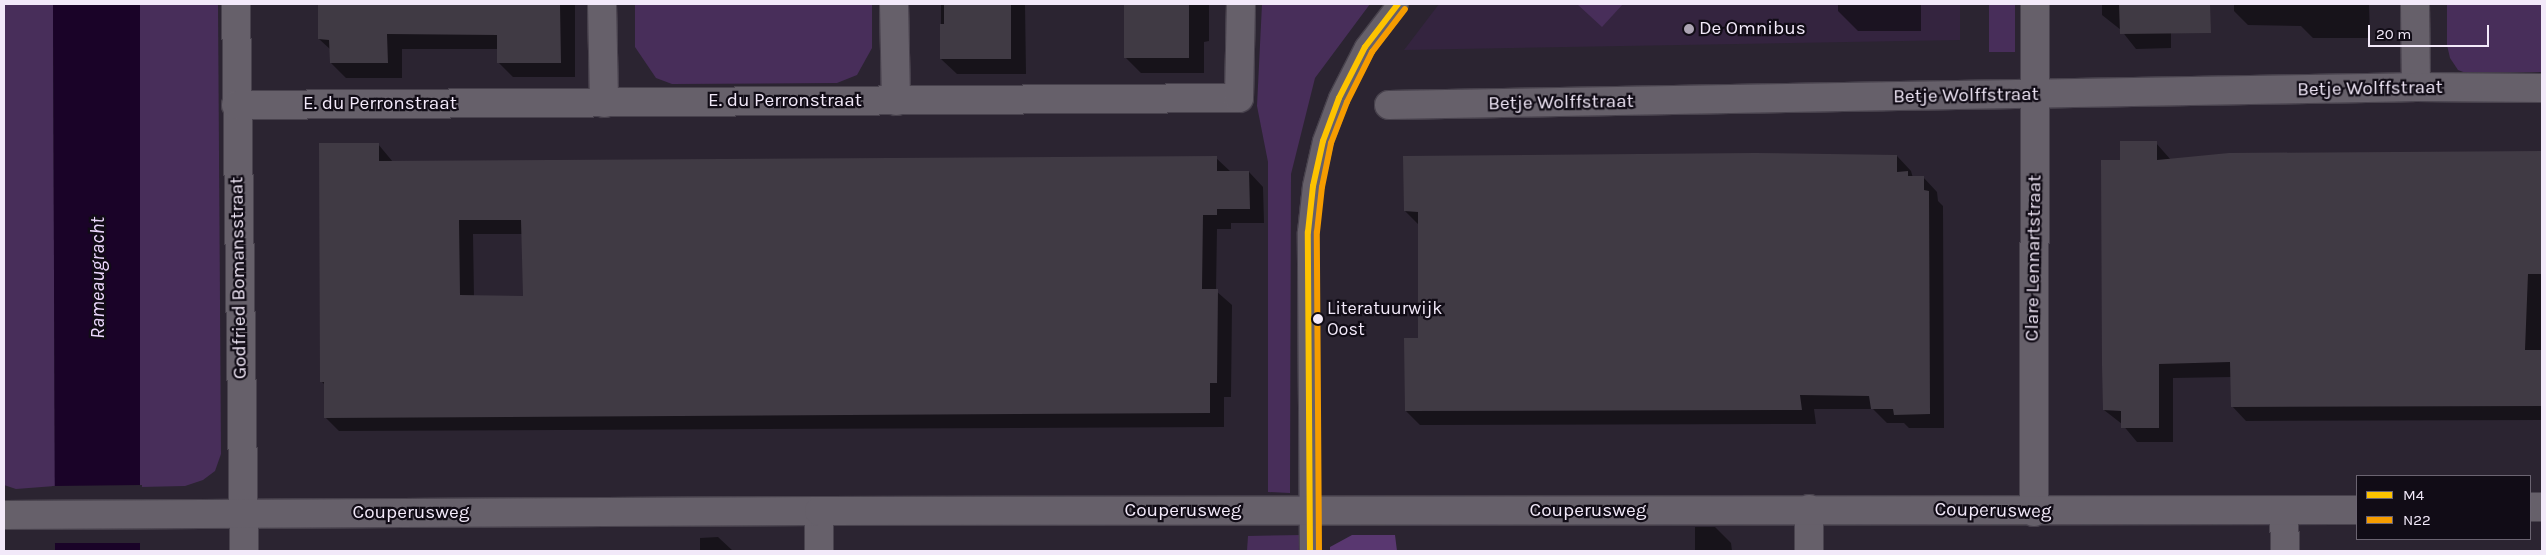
<!DOCTYPE html>
<html>
<head>
<meta charset="utf-8">
<style>
	body { margin:0 }
	#map { position:relative; width:2546px; height:555px; overflow:hidden; background:#2b2431; font-family:Karla,sans-serif }
	div>[style] { position:absolute }
	.built>* { inset:0; background:#34243f }
	.green>* { inset:0; background:#482e5a }
	.forest>* { inset:0; background:#593770 }
	.water>* { inset:0; background:#1a0328 }
	.pier>* { inset:0; background:#2b2431 }
	.shadow>* { inset:0; background:#0007 }
	.building>* { inset:0; background:#403a44 }
	.roads { filter:drop-shadow(1px 0 #48424d) drop-shadow(-1px 0 #48424d) drop-shadow(0 1px #48424d) drop-shadow(0 -1px #48424d) }
	.service>* { height:20px; margin:-10px; padding:0 10px; transform-origin:10px; border-radius:10px; background:#66606a }
	.minor>* { height:28px; margin:-14px; padding:0 14px; transform-origin:14px; border-radius:14px; background:#66606a }
	.bus-1>* { height:6px; margin:-3px; padding:0 3px; transform-origin:3px; border-radius:3px; background:#fdc300 }
	.bus-2>* { height:6px; margin:-3px; padding:0 3px; transform-origin:3px; border-radius:3px; background:#f59c00 }
	.dots>* { width:14px; height:14px; translate:-50% -50%; box-sizing:border-box; border:2px solid #110c16; border-radius:50% }
	span { translate:-50% -50%; white-space:nowrap; text-align:center; line-height:1.15; -webkit-text-stroke:4.5px #110c16; paint-order:stroke }
	.bus-label { font-size:18px; color:#f2e9f9 }
	.left { translate:0 -50%; text-align:left }
	.poi-label { font-size:19px; color:#f2e9f9 }
	.street-label { font-size:19px; color:#f2e9f9 }
	.water-label { font-size:20px; color:#edd8fe; font-style:italic }
	.frame { position:absolute; inset:0; border:5px solid #f2e9f9; pointer-events:none }
	.legend { position:absolute; left:2356px; top:475px; width:175px; height:65px; box-sizing:border-box; background:#110c16; border:1px solid #6b6471; margin:0; padding:6px 9px; list-style:none; font-size:15px; color:#f2e9f9 }
	.legend li { display:flex; align-items:center; gap:10px; height:25px }
	.legend b { width:25px; border:1px solid #6b6471 }
	.scale { position:absolute; left:2368px; top:25px; width:121px; height:22px; box-sizing:border-box; border:2px solid #f2e9f9; border-top:0; padding-left:6px; font-size:15px; line-height:18px; white-space:nowrap; color:#f2e9f9; -webkit-text-stroke:4px #110c16; paint-order:stroke }
</style>
</head>
<body>
<div id="map">
	<div class="built">
		<i style="clip-path:polygon(1439px 4px,1960px 4px,1960px 40px,1404px 50px)"></i>
	</div>
	<div class="green">
		<i style="clip-path:polygon(4px 4px,53px 4px,55px 486px,16px 489px,4px 485px)"></i>
		<i style="clip-path:polygon(140px 4px,218px 4px,221px 454px,215px 471px,203px 480px,185px 486px,140px 487px)"></i>
		<i style="clip-path:polygon(635px 4px,872px 4px,872px 48px,857px 75px,837px 83px,672px 84px,656px 78px,635px 47px)"></i>
		<i style="clip-path:polygon(1262px 4px,1370px 4px,1315px 78px,1291px 174px,1290px 493px,1268px 492px,1268px 162px,1257px 106px)"></i>
		<i style="clip-path:polygon(1577px 4px,1623px 4px,1602px 27px)"></i>
		<i style="clip-path:polygon(1989px 4px,2015px 4px,2015px 52px,1989px 52px)"></i>
		<i style="clip-path:polygon(2447px 4px,2542px 4px,2542px 72px,2466px 73px,2458px 70px,2450px 58px,2447px 45px)"></i>
		<i style="clip-path:polygon(1302px 535px,1301px 551px,1247px 551px,1248px 536px)"></i>
	</div>
	<div class="forest">
		<i style="clip-path:polygon(1352px 535px,1395px 535px,1397px 551px,1330px 551px,1330px 547px)"></i>
	</div>
	<div class="water">
		<i style="clip-path:polygon(53px 4px,140px 4px,140px 551px,55px 551px)"></i>
	</div>
	<div class="pier">
		<i style="clip-path:polygon(142px 485px,142px 543px,52px 543px,52px 486px)"></i>
	</div>
	<div class="shadow">
		<i style="clip-path:polygon(319px 4px,575px 4px,575px 77px,513px 77px,498px 62px,498px 49px,402px 49px,402px 78px,346px 78px,331px 63px,331px 50px,319px 39px)"></i>
		<i style="clip-path:polygon(941px 4px,1025px 4px,1026px 74px,957px 74px,941px 59px)"></i>
		<i style="clip-path:polygon(1125px 4px,1209px 4px,1209px 41px,1204px 42px,1204px 73px,1141px 73px,1126px 58px)"></i>
		<i style="clip-path:polygon(1838px 4px,1921px 4px,1921px 31px,1858px 31px,1838px 11px)"></i>
		<i style="clip-path:polygon(2102px 4px,2171px 4px,2171px 48px,2136px 49px,2121px 30px,2102px 15px)"></i>
		<i style="clip-path:polygon(2234px 4px,2369px 4px,2370px 38px,2313px 38px,2301px 26px,2248px 25px,2234px 11px)"></i>
		<i style="clip-path:polygon(2156px 143px,2171px 160px,2229px 154px,2542px 152px,2542px 420px,2246px 421px,2232px 406px,2232px 377px,2173px 378px,2173px 442px,2137px 442px,2122px 424px,2104px 410px,2121px 161px)"></i>
		<i style="clip-path:polygon(evenodd,378px 144px,393px 162px,1216px 158px,1231px 172px,1249px 172px,1263px 187px,1264px 223px,1231px 223px,1231px 229px,1217px 229px,1216px 291px,1232px 305px,1231px 397px,1224px 397px,1224px 427px,339px 431px,325px 417px,325px 385px,321px 381px,378px 144px,473px 234px,522px 234px,524px 297px,474px 297px,473px 234px)"></i>
		<i style="clip-path:polygon(1897px 156px,1911px 171px,1913px 178px,1923px 177px,1937px 192px,1938px 201px,1943px 206px,1944px 428px,1909px 428px,1904px 423px,1887px 423px,1873px 409px,1814px 409px,1816px 424px,1420px 425px,1406px 411px,1419px 339px,1419px 225px,1405px 211px)"></i>
		<i style="clip-path:polygon(1695px 527px,1715px 527px,1731px 543px,1732px 551px,1695px 551px)"></i>
		<i style="clip-path:polygon(718px 537px,733px 551px,700px 551px,700px 538px)"></i>
	</div>
	<div class="building">
		<i style="clip-path:polygon(318px 4px,560px 4px,561px 63px,497px 63px,497px 35px,387px 34px,388px 63px,330px 63px,329px 40px,318px 39px)"></i>
		<i style="clip-path:polygon(944px 4px,1011px 4px,1011px 59px,940px 59px,940px 24px,944px 24px)"></i>
		<i style="clip-path:polygon(1124px 4px,1189px 4px,1189px 58px,1124px 58px)"></i>
		<i style="clip-path:polygon(2119px 4px,2210px 4px,2211px 33px,2120px 34px)"></i>
		<i style="clip-path:polygon(2120px 141px,2157px 141px,2157px 160px,2229px 153px,2542px 151px,2542px 274px,2528px 274px,2525px 350px,2542px 350px,2542px 406px,2231px 407px,2230px 362px,2159px 364px,2159px 428px,2121px 428px,2121px 411px,2103px 410px,2102px 365px,2101px 160px,2120px 160px)"></i>
		<i style="clip-path:polygon(evenodd,319px 143px,379px 143px,379px 161px,1217px 156px,1217px 171px,1249px 171px,1250px 209px,1217px 209px,1217px 215px,1203px 215px,1202px 289px,1218px 289px,1217px 383px,1210px 383px,1210px 413px,324px 418px,324px 382px,320px 382px,319px 143px,459px 220px,521px 220px,523px 296px,460px 295px,459px 220px)"></i>
		<i style="clip-path:polygon(1755px 153px,1897px 155px,1897px 172px,1908px 171px,1908px 176px,1924px 176px,1924px 190px,1929px 191px,1930px 414px,1894px 415px,1893px 409px,1871px 409px,1869px 396px,1800px 395px,1802px 410px,1405px 411px,1404px 338px,1418px 338px,1418px 212px,1404px 211px,1403px 156px)"></i>
	</div>
	<div class="roads">
		<div class="service">
			<i style="left:1310px;top:551px;width:319px;rotate:-90.4deg"></i>
			<i style="left:1308px;top:232px;width:46px;rotate:-83.8deg"></i>
			<i style="left:1313px;top:186px;width:46px;rotate:-77.5deg"></i>
			<i style="left:1323px;top:141px;width:46px;rotate:-69.6deg"></i>
			<i style="left:1339px;top:98px;width:57px;rotate:-63deg"></i>
			<i style="left:1365px;top:47px;width:54px;rotate:-52.5deg"></i>
		</div>
		<div class="minor">
			<i style="left:236px;top:4px;width:547px;rotate:89.16deg"></i>
			<i style="left:602px;top:4px;width:99px;rotate:88.8deg"></i>
			<i style="left:894px;top:4px;width:97px;rotate:88.8deg"></i>
			<i style="left:2415px;top:4px;width:83px;rotate:89.3deg"></i>
			<i style="left:236px;top:105px;width:1003px;rotate:-0.4deg"></i>
			<i style="left:1239px;top:98px;width:94px;rotate:-88.8deg"></i>
			<i style="left:1389px;top:105px;width:1027px;rotate:-1deg"></i>
			<i style="left:2416px;top:87px;width:126px;rotate:0.5deg"></i>
			<i style="left:2530px;top:507px;width:12px"></i>
			<i style="left:1809px;top:509px;width:42px;rotate:90deg"></i>
			<i style="left:819px;top:511px;width:40px;rotate:90deg"></i>
			<i style="left:2284px;top:511px;width:40px;rotate:88.6deg"></i>
			<i style="left:2034px;top:512px;width:508px;rotate:-89.89deg"></i>
			<i style="left:4px;top:515px;width:815px;rotate:-0.28deg"></i>
			<i style="left:819px;top:511px;width:1538px;rotate:-0.04deg"></i>
		</div>
	</div>
	<div class="bus-1">
		<i style="left:1310px;top:551px;width:319px;rotate:-90.4deg"></i>
		<i style="left:1308px;top:232px;width:46px;rotate:-83.8deg"></i>
		<i style="left:1313px;top:186px;width:46px;rotate:-77.5deg"></i>
		<i style="left:1323px;top:141px;width:46px;rotate:-69.6deg"></i>
		<i style="left:1339px;top:98px;width:57px;rotate:-63deg"></i>
		<i style="left:1365px;top:47px;width:54px;rotate:-52.5deg"></i>
	</div>
	<div class="bus-2">
		<i style="left:1319px;top:551px;width:319px;rotate:-90.4deg"></i>
		<i style="left:1317px;top:232px;width:45px;rotate:-83.7deg"></i>
		<i style="left:1322px;top:187px;width:45px;rotate:-78.4deg"></i>
		<i style="left:1331px;top:143px;width:44px;rotate:-68.7deg"></i>
		<i style="left:1347px;top:102px;width:56px;rotate:-63.4deg"></i>
		<i style="left:1372px;top:52px;width:54px;rotate:-52.5deg"></i>
	</div>
	<div class="dots">
		<i style="left:1689px;top:29px;background:#aca4b3"></i>
		<i style="left:1318px;top:319px;background:#f2e9f9"></i>
	</div>
	<div class="bus-label">
		<span class="left" style="left:1327px;top:319px">Literatuurwijk<br>Oost</span>
	</div>
	<div class="poi-label">
		<span class="left" style="left:1699px;top:29px">De Omnibus</span>
	</div>
	<div class="street-label">
		<span style="left:2370px;top:89px;rotate:-1deg">Betje Wolffstraat</span>
		<span style="left:1966px;top:96px;rotate:-1deg">Betje Wolffstraat</span>
		<span style="left:785px;top:101px">E. du Perronstraat</span>
		<span style="left:1561px;top:103px;rotate:-1deg">Betje Wolffstraat</span>
		<span style="left:380px;top:104px">E. du Perronstraat</span>
		<span style="left:2034px;top:258px;rotate:-89deg">Clare Lennartstraat</span>
		<span style="left:239px;top:278px;rotate:-91deg">Godfried Bomansstraat</span>
		<span style="left:1183px;top:511px">Couperusweg</span>
		<span style="left:1588px;top:511px">Couperusweg</span>
		<span style="left:1993px;top:511px;rotate:1deg">Couperusweg</span>
		<span style="left:411px;top:513px">Couperusweg</span>
	</div>
	<div class="water-label">
		<span style="left:97px;top:278px;rotate:-90deg">Rameaugracht</span>
	</div>
	<div class="frame"></div>
	<ul class="legend">
	<li><b style="height:6px;background:#fdc300"></b>M4</li>
	<li><b style="height:6px;background:#f59c00"></b>N22</li>
	</ul>
	<div class="scale">20 m</div>
</div>
</body>
</html>
